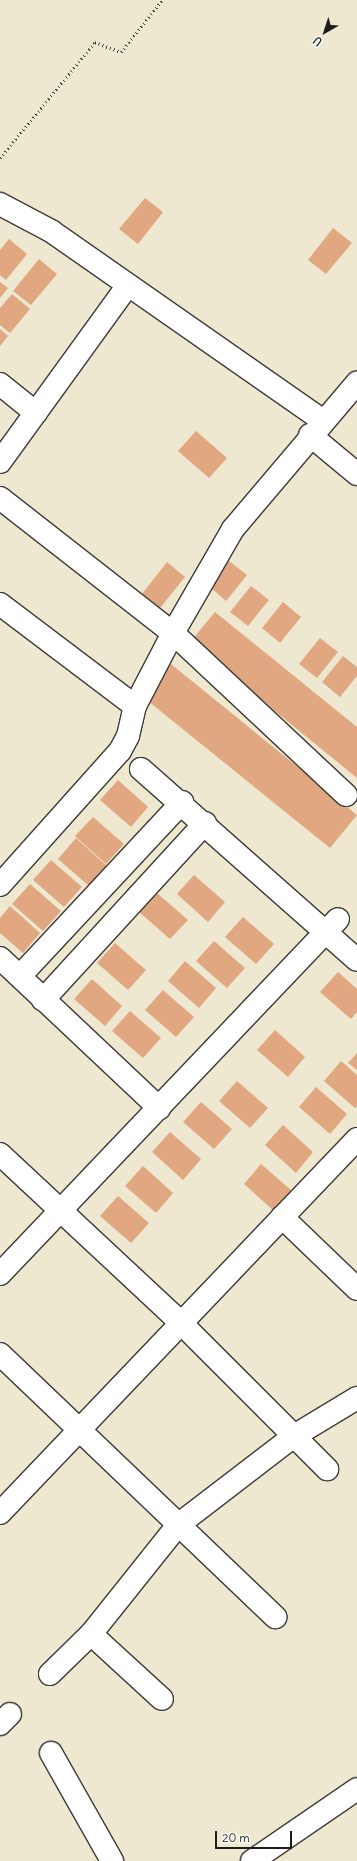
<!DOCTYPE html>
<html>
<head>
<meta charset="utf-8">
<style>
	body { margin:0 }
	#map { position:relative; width:357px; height:1861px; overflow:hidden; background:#efe8d1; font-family:Delius,sans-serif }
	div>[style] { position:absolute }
	.building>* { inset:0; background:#e0a780 }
	.path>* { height:2.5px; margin-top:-1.25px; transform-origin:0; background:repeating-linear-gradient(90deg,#3c3b37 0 1px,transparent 0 4px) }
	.roads { filter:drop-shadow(1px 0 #3c3b37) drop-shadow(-1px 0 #3c3b37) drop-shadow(0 1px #3c3b37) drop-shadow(0 -1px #3c3b37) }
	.minor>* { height:22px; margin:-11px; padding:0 11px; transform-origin:11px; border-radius:11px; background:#fff }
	span { translate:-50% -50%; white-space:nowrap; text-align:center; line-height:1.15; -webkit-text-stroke:4px #f6f6f2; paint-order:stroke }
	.north { position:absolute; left:305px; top:12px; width:40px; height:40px; -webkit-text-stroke:3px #f6f6f2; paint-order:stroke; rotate:219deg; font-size:11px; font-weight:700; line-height:16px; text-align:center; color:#1c1c1c }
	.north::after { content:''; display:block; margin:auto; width:14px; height:18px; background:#1c1c1c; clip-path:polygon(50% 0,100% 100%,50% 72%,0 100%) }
	.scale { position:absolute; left:215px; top:1831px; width:77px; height:18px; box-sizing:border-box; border:2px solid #1c1c1c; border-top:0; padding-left:5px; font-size:12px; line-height:14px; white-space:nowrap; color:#1c1c1c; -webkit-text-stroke:3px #f6f6f2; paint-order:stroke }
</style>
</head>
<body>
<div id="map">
	<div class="building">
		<i style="clip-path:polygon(145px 198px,163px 212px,138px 244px,119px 229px)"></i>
		<i style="clip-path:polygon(333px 228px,352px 243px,326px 274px,308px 260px)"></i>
		<i style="clip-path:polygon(9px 239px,27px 254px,6px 280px,0 275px,0 250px)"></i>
		<i style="clip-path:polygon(39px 259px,57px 274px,31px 305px,13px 291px)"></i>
		<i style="clip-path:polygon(0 282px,8px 288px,0 298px)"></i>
		<i style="clip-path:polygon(12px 294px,30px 309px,10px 333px,0 325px,0 308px)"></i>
		<i style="clip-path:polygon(0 329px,8px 336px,0 346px)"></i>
		<i style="clip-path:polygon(196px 431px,227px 458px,209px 478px,178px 451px)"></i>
		<i style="clip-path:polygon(229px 561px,247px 575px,226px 601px,209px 586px)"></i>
		<i style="clip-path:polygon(167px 562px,185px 577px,160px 608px,142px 594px)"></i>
		<i style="clip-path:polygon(251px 586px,269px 600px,248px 626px,230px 612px)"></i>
		<i style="clip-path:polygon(283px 602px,301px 617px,280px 643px,262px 628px)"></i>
		<i style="clip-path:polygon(215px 612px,357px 727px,357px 778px,190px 642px)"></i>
		<i style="clip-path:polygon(320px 638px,338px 652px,317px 678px,299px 664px)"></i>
		<i style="clip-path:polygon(343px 656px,357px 667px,357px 676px,340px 697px,322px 682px)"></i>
		<i style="clip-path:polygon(171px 664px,357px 815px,330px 848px,143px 697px)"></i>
		<i style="clip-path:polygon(118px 780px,148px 807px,131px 827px,100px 800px)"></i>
		<i style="clip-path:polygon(93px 817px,124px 844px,106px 864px,75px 836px)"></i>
		<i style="clip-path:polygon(76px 838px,107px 866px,89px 886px,58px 859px)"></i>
		<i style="clip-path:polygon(51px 860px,82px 887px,64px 907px,33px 880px)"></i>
		<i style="clip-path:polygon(194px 875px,225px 902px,208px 922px,177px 894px)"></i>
		<i style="clip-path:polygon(30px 884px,61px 911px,43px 931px,12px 904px)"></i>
		<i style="clip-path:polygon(157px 893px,188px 920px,170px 939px,139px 912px)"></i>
		<i style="clip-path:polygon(10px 906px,40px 933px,23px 953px,0 933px,0 918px)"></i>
		<i style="clip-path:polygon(243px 917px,274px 944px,256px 964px,225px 937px)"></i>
		<i style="clip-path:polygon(214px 941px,245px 968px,227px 988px,196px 961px)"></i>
		<i style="clip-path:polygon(115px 943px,146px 970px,128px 990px,97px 963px)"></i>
		<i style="clip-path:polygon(185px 961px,216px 988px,199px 1008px,168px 981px)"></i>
		<i style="clip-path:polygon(338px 972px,357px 989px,357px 1012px,351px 1019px,320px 992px)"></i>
		<i style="clip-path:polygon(92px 979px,122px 1006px,105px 1026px,74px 999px)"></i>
		<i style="clip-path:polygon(163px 990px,194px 1017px,176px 1037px,145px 1010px)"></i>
		<i style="clip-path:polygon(130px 1011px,161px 1038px,143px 1058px,112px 1031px)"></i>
		<i style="clip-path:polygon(275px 1030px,305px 1057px,288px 1077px,257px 1050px)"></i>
		<i style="clip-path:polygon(357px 1053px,357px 1070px,348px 1063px)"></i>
		<i style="clip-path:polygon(341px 1061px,357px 1075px,357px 1106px,355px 1108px,324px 1081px)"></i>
		<i style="clip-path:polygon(237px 1081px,268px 1108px,250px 1128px,219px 1101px)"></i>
		<i style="clip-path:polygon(316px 1087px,347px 1114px,330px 1134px,299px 1107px)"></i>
		<i style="clip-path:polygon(201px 1102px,232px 1129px,214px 1149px,183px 1122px)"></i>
		<i style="clip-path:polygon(283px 1125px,313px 1152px,296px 1173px,265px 1145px)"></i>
		<i style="clip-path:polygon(170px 1132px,201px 1159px,183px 1180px,152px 1152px)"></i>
		<i style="clip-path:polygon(261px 1164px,292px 1191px,274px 1211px,244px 1184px)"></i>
		<i style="clip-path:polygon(143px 1166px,173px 1193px,156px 1213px,125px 1186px)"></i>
		<i style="clip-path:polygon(118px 1196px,149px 1223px,131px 1243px,100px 1216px)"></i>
	</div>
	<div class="path">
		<i style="left:0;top:158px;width:150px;rotate:-50.7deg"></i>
		<i style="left:95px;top:42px;width:28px;rotate:21deg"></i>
		<i style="left:121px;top:52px;width:66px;rotate:-51.7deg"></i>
	</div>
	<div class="roads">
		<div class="minor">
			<i style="left:0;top:204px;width:58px;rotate:27.9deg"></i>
			<i style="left:51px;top:231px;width:332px;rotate:34.9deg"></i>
			<i style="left:0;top:384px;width:46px;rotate:38.9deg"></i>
			<i style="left:310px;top:435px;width:61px;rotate:39.7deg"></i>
			<i style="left:0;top:462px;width:218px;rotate:-54.1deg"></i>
			<i style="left:0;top:498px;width:219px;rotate:38deg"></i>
			<i style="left:173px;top:633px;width:237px;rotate:43.1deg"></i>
			<i style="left:0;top:604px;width:169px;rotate:37.1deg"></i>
			<i style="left:141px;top:769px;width:288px;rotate:41.5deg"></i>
			<i style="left:0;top:885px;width:180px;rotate:-48.2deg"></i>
			<i style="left:120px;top:751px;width:17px;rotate:-62deg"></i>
			<i style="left:128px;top:736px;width:31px;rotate:-77deg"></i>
			<i style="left:135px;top:706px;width:82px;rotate:-62.5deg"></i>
			<i style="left:173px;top:633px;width:120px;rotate:-60deg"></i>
			<i style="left:233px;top:529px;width:192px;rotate:-49.7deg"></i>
			<i style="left:0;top:958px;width:219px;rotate:43.3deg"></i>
			<i style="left:20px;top:976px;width:238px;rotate:-47deg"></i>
			<i style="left:43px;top:1000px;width:240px;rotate:-47.5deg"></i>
			<i style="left:0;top:1154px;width:248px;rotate:43deg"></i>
			<i style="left:181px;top:1323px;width:160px;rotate:45deg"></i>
			<i style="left:294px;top:1436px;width:74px;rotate:-31.1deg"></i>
			<i style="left:282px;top:1217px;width:104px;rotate:43.8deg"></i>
			<i style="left:0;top:1274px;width:490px;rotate:-46.4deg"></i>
			<i style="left:0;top:1354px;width:381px;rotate:43.7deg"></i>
			<i style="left:0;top:1513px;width:517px;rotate:-46.33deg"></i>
			<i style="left:91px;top:1634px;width:96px;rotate:42.5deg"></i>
			<i style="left:50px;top:1674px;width:57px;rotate:-44.3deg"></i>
			<i style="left:91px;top:1634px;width:139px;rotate:-51.4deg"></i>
			<i style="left:178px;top:1525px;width:146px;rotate:-37.5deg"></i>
			<i style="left:294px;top:1436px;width:47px;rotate:45deg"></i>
			<i style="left:0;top:1724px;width:14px;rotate:-45deg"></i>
			<i style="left:51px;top:1753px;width:124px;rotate:60.5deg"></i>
			<i style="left:252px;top:1861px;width:127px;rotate:-34.4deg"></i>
		</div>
	</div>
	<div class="north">U</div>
	<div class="scale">20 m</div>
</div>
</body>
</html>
